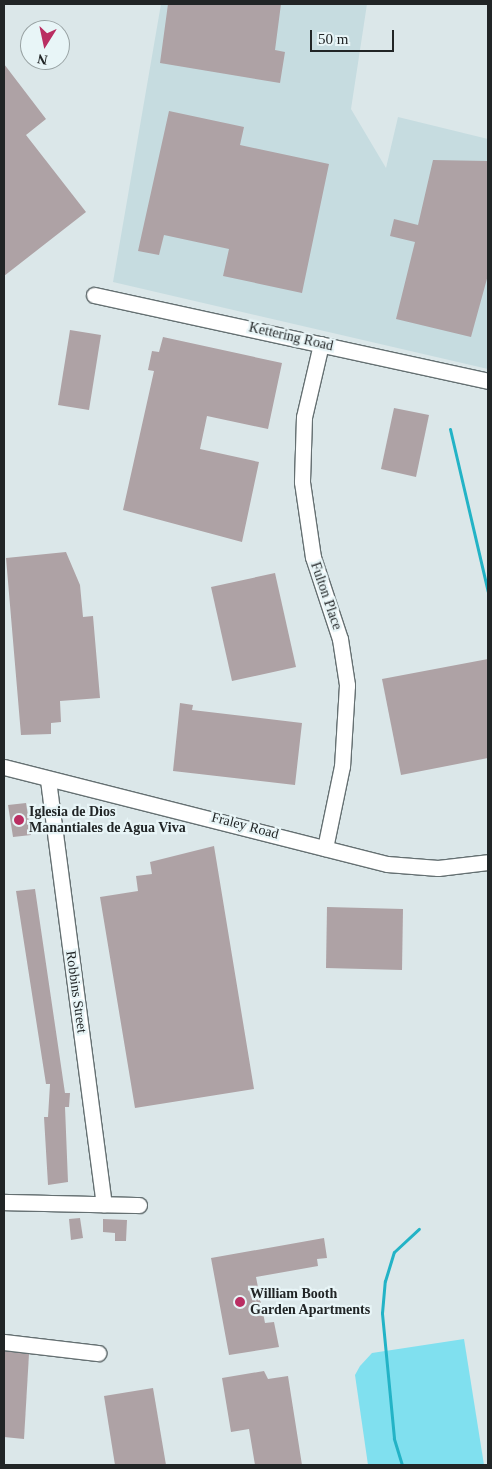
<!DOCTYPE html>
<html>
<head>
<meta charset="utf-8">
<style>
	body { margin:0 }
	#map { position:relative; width:492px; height:1469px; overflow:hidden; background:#dbe7e9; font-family:Georgia,serif }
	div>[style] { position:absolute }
	.built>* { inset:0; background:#c6dce0 }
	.green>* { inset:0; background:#80e0ef }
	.stream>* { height:3px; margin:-1.5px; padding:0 1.5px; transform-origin:1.5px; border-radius:1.5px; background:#23b3c6 }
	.building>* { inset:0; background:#aea2a5 }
	.roads { filter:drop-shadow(1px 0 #657072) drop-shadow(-1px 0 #657072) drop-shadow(0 1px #657072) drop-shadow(0 -1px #657072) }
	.minor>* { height:15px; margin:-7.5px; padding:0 7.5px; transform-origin:7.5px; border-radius:7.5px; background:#fff }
	.dots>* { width:14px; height:14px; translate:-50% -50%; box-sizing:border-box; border:2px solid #e8f5f7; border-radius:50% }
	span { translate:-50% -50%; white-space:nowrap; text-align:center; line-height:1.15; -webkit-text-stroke:4.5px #e8f5f7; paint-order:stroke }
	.street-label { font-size:14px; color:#212526 }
	.poi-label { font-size:14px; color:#212526; font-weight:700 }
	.left { translate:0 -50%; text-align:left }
	.frame { position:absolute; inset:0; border:5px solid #212526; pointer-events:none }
	.north { position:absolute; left:20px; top:20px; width:50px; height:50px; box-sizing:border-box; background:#e8f5f7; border:1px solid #98a2a3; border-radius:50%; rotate:190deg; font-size:14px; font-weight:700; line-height:20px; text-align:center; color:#212526 }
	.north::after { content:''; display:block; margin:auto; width:18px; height:22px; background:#ba2e62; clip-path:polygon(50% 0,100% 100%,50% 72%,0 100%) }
	.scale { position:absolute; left:310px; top:30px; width:84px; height:22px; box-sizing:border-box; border:2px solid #212526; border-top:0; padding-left:6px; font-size:15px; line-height:18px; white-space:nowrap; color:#212526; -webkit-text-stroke:4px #e8f5f7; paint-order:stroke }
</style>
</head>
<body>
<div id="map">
	<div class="built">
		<i style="clip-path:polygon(161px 4px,367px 4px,351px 109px,386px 168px,398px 117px,488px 139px,488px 369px,113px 282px)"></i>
	</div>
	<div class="green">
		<i style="clip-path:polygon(464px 1339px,484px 1465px,368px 1465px,355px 1375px,360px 1366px,372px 1353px)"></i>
	</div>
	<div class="stream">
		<i style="left:450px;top:429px;width:167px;rotate:76.9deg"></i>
		<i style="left:402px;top:1465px;width:28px;rotate:-107deg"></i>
		<i style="left:394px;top:1438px;width:126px;rotate:-95.5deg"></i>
		<i style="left:382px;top:1313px;width:32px;rotate:-85deg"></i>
		<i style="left:385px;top:1281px;width:30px;rotate:-73deg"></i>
		<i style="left:394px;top:1252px;width:34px;rotate:-43deg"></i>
	</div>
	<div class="building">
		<i style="clip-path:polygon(168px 4px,281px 4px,275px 50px,285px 52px,280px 83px,160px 63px)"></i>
		<i style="clip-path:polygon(4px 64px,46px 119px,26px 135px,86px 212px,4px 276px)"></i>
		<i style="clip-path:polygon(169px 111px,244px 127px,240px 145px,329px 164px,302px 293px,223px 276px,229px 249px,164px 235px,159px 255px,138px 251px)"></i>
		<i style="clip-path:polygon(433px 160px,488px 161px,488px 275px,471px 337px,396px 319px,415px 242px,390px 236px,394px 219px,418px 225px)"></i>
		<i style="clip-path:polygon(70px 330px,101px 335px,89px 410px,58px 405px)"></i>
		<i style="clip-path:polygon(163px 337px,282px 363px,268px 429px,207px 416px,200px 449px,259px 462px,242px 542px,123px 510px,154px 371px,148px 370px,152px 351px,159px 352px)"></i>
		<i style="clip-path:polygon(394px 408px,429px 415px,416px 477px,381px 469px)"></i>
		<i style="clip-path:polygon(66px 552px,80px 585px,83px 617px,93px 616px,100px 698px,60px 701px,61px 722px,51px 723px,51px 734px,21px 735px,6px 558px)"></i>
		<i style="clip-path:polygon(275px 573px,296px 667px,232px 681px,211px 587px)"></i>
		<i style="clip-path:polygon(488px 659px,488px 758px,401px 775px,382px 679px)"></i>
		<i style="clip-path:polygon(180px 703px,193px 705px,192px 710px,302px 723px,295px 785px,173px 771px)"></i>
		<i style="clip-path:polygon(26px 803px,31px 835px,13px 837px,8px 805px)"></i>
		<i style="clip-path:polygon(214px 846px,254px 1089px,135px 1108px,100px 897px,138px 891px,136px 876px,152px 874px,150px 862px)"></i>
		<i style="clip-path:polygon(35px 889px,65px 1093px,70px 1093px,69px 1107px,65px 1107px,68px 1182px,48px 1185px,44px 1117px,48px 1117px,50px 1084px,46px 1084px,16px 891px)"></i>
		<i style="clip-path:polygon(327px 907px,403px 909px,402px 970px,326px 968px)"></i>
		<i style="clip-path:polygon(80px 1218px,83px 1238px,71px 1240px,69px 1219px)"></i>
		<i style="clip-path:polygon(103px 1219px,127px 1220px,126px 1241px,115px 1241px,115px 1233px,103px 1232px)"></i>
		<i style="clip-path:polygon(324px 1238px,327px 1258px,317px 1259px,318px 1266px,256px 1277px,265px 1323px,274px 1322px,279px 1347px,229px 1355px,211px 1258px)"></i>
		<i style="clip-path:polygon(4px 1351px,29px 1354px,24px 1439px,4px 1437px)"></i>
		<i style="clip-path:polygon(264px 1371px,268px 1379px,288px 1376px,302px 1465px,255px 1465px,249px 1429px,231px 1432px,222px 1378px)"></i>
		<i style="clip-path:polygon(153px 1388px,166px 1465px,115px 1465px,104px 1396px)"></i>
	</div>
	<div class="roads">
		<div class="minor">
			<i style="left:94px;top:295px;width:403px;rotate:12.3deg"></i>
			<i style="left:321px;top:344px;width:75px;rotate:103.1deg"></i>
			<i style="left:304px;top:417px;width:65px;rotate:91.8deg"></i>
			<i style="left:302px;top:482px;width:76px;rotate:81.7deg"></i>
			<i style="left:313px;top:557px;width:86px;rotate:71.8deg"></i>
			<i style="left:340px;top:639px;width:47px;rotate:81.3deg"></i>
			<i style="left:347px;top:685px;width:81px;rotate:93.5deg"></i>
			<i style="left:342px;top:766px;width:84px;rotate:101.7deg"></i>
			<i style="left:4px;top:767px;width:395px;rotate:14.2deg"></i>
			<i style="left:387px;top:864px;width:51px;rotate:4.5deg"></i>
			<i style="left:438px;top:868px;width:50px;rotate:-6.8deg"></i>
			<i style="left:48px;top:780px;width:428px;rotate:82.5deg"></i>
			<i style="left:4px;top:1202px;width:135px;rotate:1.3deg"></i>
			<i style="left:4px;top:1342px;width:95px;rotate:6.7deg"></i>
		</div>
	</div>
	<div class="dots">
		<i style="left:19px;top:820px;background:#ba2e62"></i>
		<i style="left:240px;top:1302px;background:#ba2e62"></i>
	</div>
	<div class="street-label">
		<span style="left:291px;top:337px;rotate:13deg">Kettering Road</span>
		<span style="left:326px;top:596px;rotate:71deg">Fulton Place</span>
		<span style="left:245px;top:826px;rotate:15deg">Fraley Road</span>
		<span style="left:76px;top:992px;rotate:82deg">Robbins Street</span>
	</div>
	<div class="poi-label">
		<span class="left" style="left:29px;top:820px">Iglesia de Dios<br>Manantiales de Agua Viva</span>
		<span class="left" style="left:250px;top:1302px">William Booth<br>Garden Apartments</span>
	</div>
	<div class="frame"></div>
	<div class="north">N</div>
	<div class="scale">50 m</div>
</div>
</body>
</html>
